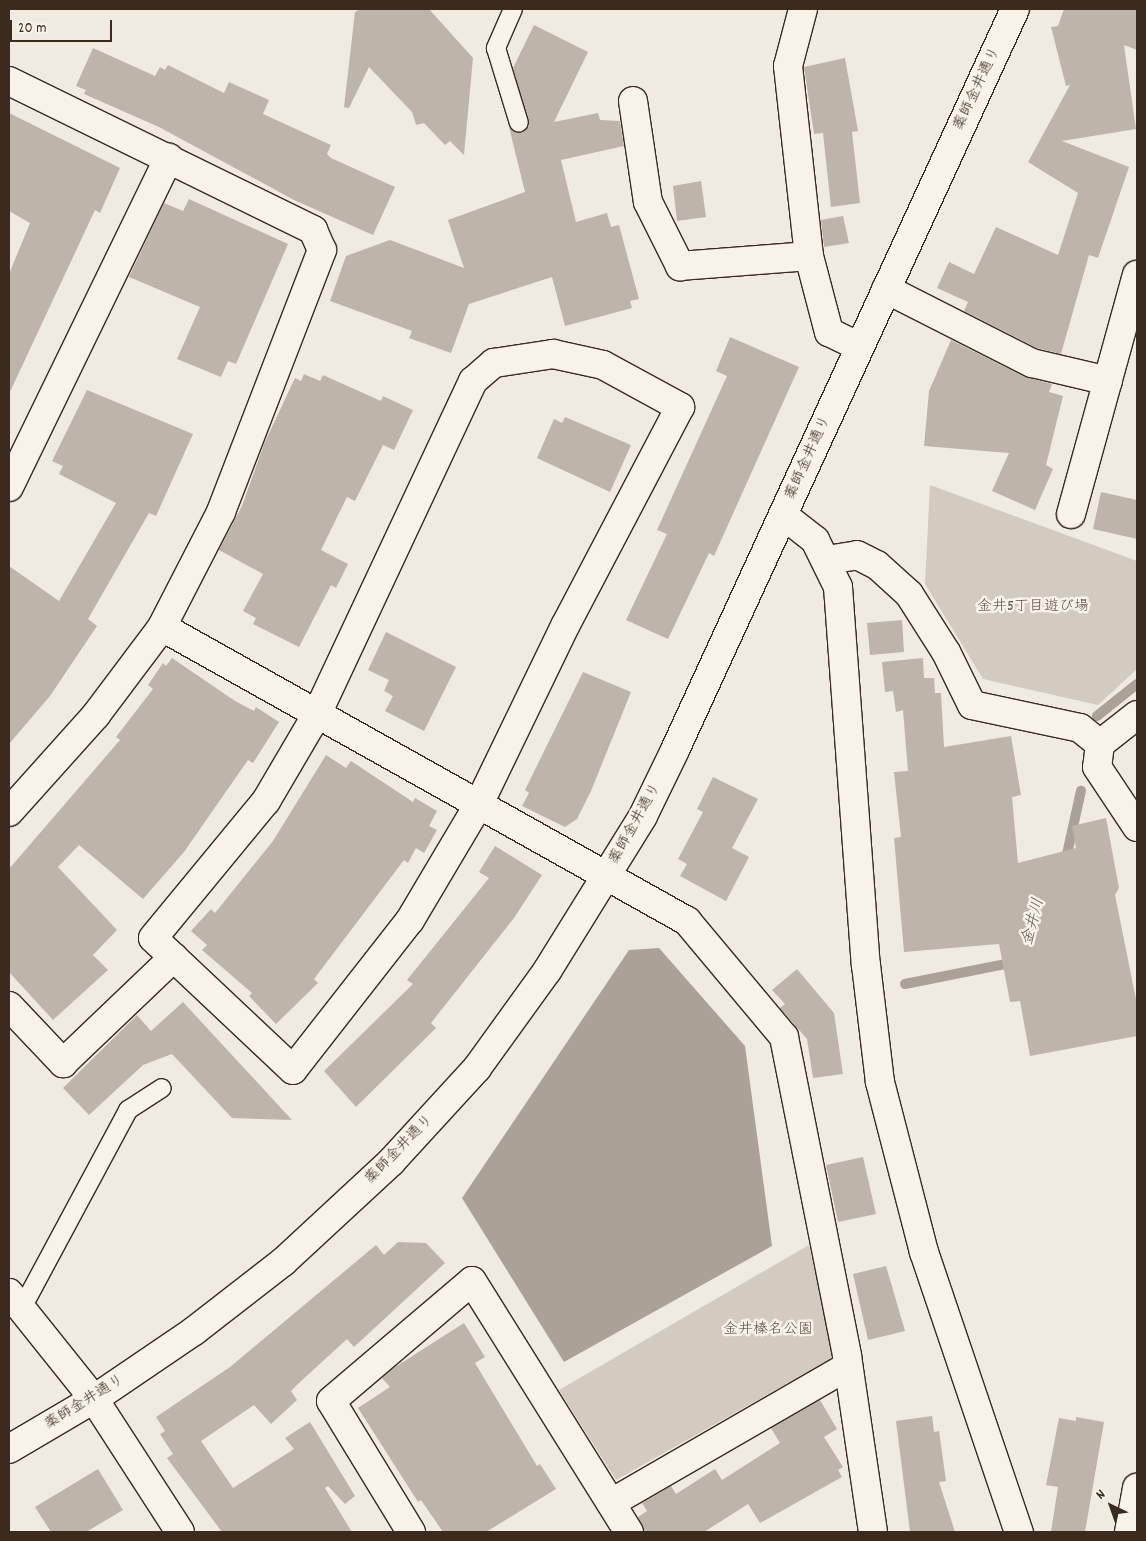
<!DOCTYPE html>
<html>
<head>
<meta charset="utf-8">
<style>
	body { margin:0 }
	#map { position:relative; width:1146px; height:1541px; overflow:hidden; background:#efebe0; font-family:Dekko,"Klee One",sans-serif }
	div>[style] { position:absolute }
	.green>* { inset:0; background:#d1cbc0 }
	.water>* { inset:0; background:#aaa296 }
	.stream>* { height:10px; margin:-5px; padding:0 5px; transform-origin:5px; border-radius:5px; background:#aaa296 }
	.building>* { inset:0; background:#bdb5aa }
	.roads { filter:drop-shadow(1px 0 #3b2a1e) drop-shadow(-1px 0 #3b2a1e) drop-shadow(0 1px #3b2a1e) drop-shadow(0 -1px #3b2a1e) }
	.lane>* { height:18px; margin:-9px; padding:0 9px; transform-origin:9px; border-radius:9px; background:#f7f3e8 }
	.street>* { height:28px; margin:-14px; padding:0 14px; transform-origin:14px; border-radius:14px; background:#f7f3e8 }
	.secondary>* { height:28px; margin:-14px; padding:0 14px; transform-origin:14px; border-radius:14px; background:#f7f3e8 }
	span { translate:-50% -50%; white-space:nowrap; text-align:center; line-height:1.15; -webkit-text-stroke:5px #f7f3e8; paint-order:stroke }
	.street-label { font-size:15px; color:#3b2a1e }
	.park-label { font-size:15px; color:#605246 }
	.water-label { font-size:16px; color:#625448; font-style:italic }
	.frame { position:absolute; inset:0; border:10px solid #3b2a1e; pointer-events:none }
	.north { position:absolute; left:1086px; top:1481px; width:50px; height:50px; -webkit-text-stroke:4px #f7f3e8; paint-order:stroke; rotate:318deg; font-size:14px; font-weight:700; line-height:20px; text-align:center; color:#3b2a1e }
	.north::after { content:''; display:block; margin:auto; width:18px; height:22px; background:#3b2a1e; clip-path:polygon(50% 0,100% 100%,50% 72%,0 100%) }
	.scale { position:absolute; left:10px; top:20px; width:102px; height:22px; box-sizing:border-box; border:2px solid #3b2a1e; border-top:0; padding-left:6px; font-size:15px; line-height:18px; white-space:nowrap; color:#3b2a1e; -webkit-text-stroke:4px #f7f3e8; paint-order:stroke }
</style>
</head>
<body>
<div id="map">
	<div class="green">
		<i style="clip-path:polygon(930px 485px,1137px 561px,1137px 669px,1098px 705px,983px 679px,925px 584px)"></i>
		<i style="clip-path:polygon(809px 1245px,834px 1357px,616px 1480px,559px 1390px)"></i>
	</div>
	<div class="water">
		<i style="clip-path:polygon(659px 948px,745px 1046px,772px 1246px,564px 1362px,462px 1198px,629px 950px)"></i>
	</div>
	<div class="stream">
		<i style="left:1097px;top:716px;width:51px;rotate:-38.7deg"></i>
		<i style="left:1065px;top:863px;width:74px;rotate:-77.5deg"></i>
		<i style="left:905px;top:984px;width:112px;rotate:-11.3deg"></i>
	</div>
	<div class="building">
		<i style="clip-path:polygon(361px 9px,429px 9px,473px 58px,464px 155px,450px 141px,445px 145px,424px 123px,416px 125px,412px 112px,369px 67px,349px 108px,344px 107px,355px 12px)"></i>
		<i style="clip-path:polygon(1064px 9px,1137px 9px,1137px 50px,1124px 45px,1136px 129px,1062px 141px,1129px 167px,1098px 258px,1089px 255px,1061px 354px,1037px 348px,964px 311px,968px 302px,937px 288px,949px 262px,974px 274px,996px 227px,1058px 255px,1078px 193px,1028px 162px,1070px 85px,1066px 86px,1051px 27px,1058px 26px)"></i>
		<i style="clip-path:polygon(534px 25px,588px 52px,554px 122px,598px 113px,600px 120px,620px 121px,624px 146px,561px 160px,576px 222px,607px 213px,611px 227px,619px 225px,639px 299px,630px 301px,632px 308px,565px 326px,552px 277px,469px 304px,451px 353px,409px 338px,412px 331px,330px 301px,346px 256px,390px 240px,464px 268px,448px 220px,525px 192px,509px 127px,522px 133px,529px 126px,513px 68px)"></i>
		<i style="clip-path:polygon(93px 48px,155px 76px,160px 67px,165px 70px,168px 65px,224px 93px,229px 82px,269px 100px,263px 114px,331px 145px,327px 154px,331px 158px,395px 187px,373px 235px,294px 200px,159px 127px,84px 94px,86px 90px,76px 86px)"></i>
		<i style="clip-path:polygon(845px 58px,858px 131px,852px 132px,860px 203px,831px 207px,823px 133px,814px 134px,804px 67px)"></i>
		<i style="clip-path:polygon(9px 113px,120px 168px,100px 213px,95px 210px,9px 394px,9px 274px,30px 223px,9px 211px)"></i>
		<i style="clip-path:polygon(701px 181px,706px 217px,677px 221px,673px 186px)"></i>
		<i style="clip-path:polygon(189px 199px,288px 244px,236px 364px,228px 361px,221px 377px,177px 359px,200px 307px,129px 277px,164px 203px,183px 211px)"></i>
		<i style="clip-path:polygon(843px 216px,849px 243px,824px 247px,821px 220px)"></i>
		<i style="clip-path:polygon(730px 337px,799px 367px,714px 556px,709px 553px,668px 639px,626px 620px,667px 534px,657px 530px,727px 376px,716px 371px)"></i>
		<i style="clip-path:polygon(951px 340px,1025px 377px,1052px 384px,1049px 392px,1063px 396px,1046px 465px,1053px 469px,1035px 510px,992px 491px,1009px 453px,924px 446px,929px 391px)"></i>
		<i style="clip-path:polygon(304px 374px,320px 381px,323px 375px,381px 401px,383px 396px,413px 410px,394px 450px,383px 445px,355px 501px,347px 497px,321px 550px,348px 564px,336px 588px,331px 585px,299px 647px,253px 624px,256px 618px,243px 611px,263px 574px,219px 550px,242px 506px,264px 444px,295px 378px,301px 381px)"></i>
		<i style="clip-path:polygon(87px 390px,193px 434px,156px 516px,149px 513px,88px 619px,97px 626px,50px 696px,9px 744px,9px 566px,59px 601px,116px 503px,59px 474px,63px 466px,52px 461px)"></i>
		<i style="clip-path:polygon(565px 417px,631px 445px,610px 492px,537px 458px,554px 419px,562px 423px)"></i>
		<i style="clip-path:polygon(1101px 492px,1137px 500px,1137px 539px,1093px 529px)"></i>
		<i style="clip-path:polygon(902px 620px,904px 652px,870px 655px,867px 623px)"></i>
		<i style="clip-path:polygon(386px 632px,456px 667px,424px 731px,385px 711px,393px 696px,384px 691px,389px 680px,368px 670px)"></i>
		<i style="clip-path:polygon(172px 658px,235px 701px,254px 711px,256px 707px,279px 722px,253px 763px,248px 760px,184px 852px,143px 899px,79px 845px,58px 867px,117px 930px,93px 955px,108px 970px,53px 1020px,9px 972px,9px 869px,120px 740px,116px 737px,153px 689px,148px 685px,163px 663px,166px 666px)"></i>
		<i style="clip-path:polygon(923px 658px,924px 678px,934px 678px,935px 693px,941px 693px,944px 747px,1011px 736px,1021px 795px,1012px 797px,1018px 863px,1076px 848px,1072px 826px,1106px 818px,1119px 888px,1115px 895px,1137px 1004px,1137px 1036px,1030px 1056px,1020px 1001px,1010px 1002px,999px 944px,904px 952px,894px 838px,901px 837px,894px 772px,908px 771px,903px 710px,896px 712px,893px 691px,885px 692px,882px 662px)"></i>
		<i style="clip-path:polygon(583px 672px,631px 692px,591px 791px,577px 819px,565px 827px,522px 806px,529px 793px,525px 790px)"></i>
		<i style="clip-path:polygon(326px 755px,346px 768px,351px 761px,413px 802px,415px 798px,437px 811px,429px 826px,437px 830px,424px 853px,416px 848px,408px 863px,404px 860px,314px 979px,318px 983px,276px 1024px,249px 996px,252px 993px,202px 950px,207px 945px,191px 931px,211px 909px,215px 913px,273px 841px)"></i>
		<i style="clip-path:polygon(713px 777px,758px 799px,732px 848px,749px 857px,726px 901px,680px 876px,687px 864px,678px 859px,703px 812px,697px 809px)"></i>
		<i style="clip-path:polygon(495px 846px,542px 875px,514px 918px,431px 1023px,436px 1028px,356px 1107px,324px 1071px,413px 984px,407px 980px,489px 878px,479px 872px)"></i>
		<i style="clip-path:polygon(797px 969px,834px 1013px,843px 1074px,813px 1078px,807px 1039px,780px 1008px,785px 1004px,772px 990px)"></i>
		<i style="clip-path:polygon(183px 1002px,292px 1120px,232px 1118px,172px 1054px,143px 1065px,89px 1115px,63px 1088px,137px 1015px,151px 1031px)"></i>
		<i style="clip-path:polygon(863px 1157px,876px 1214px,838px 1222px,826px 1165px)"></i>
		<i style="clip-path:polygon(398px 1242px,426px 1243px,445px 1263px,354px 1347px,347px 1339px,299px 1383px,291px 1391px,297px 1400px,271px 1424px,254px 1405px,201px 1441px,233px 1488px,294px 1449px,285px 1438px,310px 1422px,355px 1496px,345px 1504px,328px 1486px,325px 1488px,352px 1532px,222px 1532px,167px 1458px,173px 1454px,160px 1434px,165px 1431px,156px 1417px,230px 1367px,376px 1245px,384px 1255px)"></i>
		<i style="clip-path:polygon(886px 1266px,905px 1331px,868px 1340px,853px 1274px)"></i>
		<i style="clip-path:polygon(464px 1323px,485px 1357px,475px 1363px,537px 1466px,540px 1464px,556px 1489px,486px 1532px,443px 1532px,421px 1500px,418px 1502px,358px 1408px,390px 1387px,382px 1378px,392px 1369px)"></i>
		<i style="clip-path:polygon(820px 1400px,837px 1429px,824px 1437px,843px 1467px,838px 1470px,842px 1477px,760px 1523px,748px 1504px,704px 1532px,644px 1532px,638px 1517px,647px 1511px,642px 1503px,671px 1486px,676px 1494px,715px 1469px,722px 1480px,780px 1443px,771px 1428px)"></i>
		<i style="clip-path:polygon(932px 1416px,934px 1432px,939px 1431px,946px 1481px,939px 1482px,955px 1532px,910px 1532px,896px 1421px)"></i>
		<i style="clip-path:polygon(1076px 1417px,1104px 1422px,1085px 1532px,1051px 1532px,1058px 1487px,1046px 1485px,1059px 1418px,1076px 1421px)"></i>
		<i style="clip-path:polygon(98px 1469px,123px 1510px,86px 1532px,51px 1532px,35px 1507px)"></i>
	</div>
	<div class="roads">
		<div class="lane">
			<i style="left:513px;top:9px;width:43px;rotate:113.6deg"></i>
			<i style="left:496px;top:48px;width:78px;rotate:73deg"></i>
			<i style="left:22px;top:1308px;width:225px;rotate:-61.8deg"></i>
			<i style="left:128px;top:1110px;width:40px;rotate:-32.9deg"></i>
		</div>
		<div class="street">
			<i style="left:803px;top:9px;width:59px;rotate:104.7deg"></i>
			<i style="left:788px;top:66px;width:191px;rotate:83.7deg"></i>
			<i style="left:809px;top:256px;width:79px;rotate:75.3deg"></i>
			<i style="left:829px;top:332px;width:34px;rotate:26deg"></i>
			<i style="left:9px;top:81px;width:339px;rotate:26.1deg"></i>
			<i style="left:313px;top:230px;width:22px;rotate:66deg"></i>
			<i style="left:322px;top:250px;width:281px;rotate:111.1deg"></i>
			<i style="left:221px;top:512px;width:129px;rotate:117.2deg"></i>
			<i style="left:162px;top:627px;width:110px;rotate:126.9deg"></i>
			<i style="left:96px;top:715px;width:130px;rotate:131.9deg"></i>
			<i style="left:633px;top:101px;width:102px;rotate:81.6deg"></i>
			<i style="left:648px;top:202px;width:72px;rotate:63.4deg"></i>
			<i style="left:680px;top:266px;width:129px;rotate:-4.4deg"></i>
			<i style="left:886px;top:289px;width:164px;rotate:26.9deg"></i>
			<i style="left:1032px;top:363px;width:78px;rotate:13.3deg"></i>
			<i style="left:553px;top:354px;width:51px;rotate:12.4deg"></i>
			<i style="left:603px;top:365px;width:88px;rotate:28.6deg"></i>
			<i style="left:680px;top:407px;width:247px;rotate:117.7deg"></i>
			<i style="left:565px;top:626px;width:198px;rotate:115.8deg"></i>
			<i style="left:479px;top:804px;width:135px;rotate:120.7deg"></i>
			<i style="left:410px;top:920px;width:190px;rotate:128deg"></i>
			<i style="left:293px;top:1070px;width:192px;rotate:-136.7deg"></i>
			<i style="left:153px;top:938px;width:178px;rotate:-50.5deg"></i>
			<i style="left:266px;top:801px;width:101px;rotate:-59.6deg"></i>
			<i style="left:317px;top:714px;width:368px;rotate:-64.9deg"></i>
			<i style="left:473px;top:381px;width:28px;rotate:-41deg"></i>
			<i style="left:494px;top:363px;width:60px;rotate:-8.7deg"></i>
			<i style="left:9px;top:487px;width:366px;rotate:-64.1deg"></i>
			<i style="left:1071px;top:514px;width:248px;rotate:-74.6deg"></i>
			<i style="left:827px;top:560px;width:30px;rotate:-9deg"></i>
			<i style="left:857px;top:555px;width:22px;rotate:27deg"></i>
			<i style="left:877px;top:565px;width:43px;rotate:42.2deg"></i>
			<i style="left:909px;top:594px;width:69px;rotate:57.5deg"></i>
			<i style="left:946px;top:652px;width:59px;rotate:63.9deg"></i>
			<i style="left:972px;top:705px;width:110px;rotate:12deg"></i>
			<i style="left:1080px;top:728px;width:26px;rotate:39deg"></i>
			<i style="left:1100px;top:744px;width:47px;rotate:-38.1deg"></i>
			<i style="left:162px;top:627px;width:602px;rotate:29.25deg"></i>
			<i style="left:687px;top:921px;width:151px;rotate:50.1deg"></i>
			<i style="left:784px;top:1037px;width:325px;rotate:78.8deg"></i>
			<i style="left:847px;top:1356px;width:178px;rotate:81.6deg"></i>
			<i style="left:1100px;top:744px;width:23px;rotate:97deg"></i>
			<i style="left:1097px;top:767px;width:72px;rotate:56.3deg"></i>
			<i style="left:9px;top:1006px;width:79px;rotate:46.5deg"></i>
			<i style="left:63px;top:1063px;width:153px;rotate:-43.7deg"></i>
			<i style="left:611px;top:1503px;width:274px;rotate:-30deg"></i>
			<i style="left:411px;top:1532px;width:153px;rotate:-121.4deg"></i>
			<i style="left:331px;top:1401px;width:185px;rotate:-40.4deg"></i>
			<i style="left:472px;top:1281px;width:296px;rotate:58deg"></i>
			<i style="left:1129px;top:1532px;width:45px;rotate:-79.7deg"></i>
		</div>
		<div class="secondary">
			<i style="left:783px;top:515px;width:41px;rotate:38deg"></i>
			<i style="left:815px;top:540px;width:52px;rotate:63.9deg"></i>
			<i style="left:838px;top:587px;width:379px;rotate:85.8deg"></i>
			<i style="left:866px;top:965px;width:118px;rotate:83.2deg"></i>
			<i style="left:880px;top:1082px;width:176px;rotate:75.5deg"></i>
			<i style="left:924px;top:1252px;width:296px;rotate:71.3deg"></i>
			<i style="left:9px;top:1293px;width:136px;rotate:51.3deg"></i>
			<i style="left:94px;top:1399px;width:158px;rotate:57.1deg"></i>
			<i style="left:9px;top:1449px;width:99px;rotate:-30.5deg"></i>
			<i style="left:94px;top:1399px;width:121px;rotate:-34.2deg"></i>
			<i style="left:194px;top:1331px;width:113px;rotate:-37.8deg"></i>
			<i style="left:283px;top:1262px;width:147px;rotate:-42.8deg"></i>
			<i style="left:391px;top:1162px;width:127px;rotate:-47.5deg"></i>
			<i style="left:477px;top:1068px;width:120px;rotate:-54.2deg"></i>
			<i style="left:547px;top:971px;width:182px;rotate:-58.2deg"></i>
			<i style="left:643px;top:816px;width:73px;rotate:-64.1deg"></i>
			<i style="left:675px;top:750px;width:815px;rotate:-65.35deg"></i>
		</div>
	</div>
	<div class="street-label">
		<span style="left:978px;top:89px;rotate:-65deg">薬師金井通り</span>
		<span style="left:809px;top:458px;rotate:-66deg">薬師金井通り</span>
		<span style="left:636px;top:824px;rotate:-61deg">薬師金井通り</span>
		<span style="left:400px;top:1150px;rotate:-46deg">薬師金井通り</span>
		<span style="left:85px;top:1403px;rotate:-32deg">薬師金井通り</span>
	</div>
	<div class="park-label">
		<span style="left:1033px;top:608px">金井5丁目遊び場</span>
		<span style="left:768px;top:1331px">金井榛名公園</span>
	</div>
	<div class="water-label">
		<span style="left:1034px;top:922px;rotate:-75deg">金井川</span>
	</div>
	<div class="frame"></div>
	<div class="north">N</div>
	<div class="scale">20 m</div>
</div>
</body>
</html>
